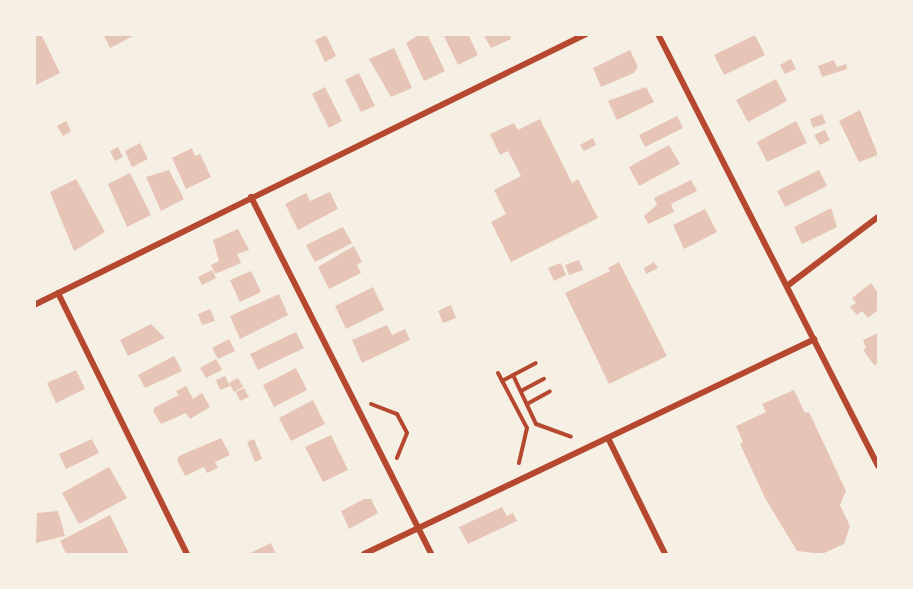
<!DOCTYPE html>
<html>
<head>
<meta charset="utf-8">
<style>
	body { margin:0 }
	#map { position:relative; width:913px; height:589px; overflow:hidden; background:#f6efe4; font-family:Barlow,sans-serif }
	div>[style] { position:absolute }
	.building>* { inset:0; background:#e6c5b7 }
	.path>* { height:4px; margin:-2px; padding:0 2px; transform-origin:2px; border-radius:2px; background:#b5482f }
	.minor>* { height:6px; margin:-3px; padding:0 3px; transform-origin:3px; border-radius:3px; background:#b5482f }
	span { translate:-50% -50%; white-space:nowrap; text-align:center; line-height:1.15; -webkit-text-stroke:4.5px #f6efe4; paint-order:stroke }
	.frame { position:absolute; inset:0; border:36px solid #f6efe4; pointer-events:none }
</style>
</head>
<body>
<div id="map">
	<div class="building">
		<i style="clip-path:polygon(34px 34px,41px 34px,60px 73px,34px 86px)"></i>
		<i style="clip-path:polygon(103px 34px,137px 34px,110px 48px)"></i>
		<i style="clip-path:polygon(420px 34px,427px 34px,445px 71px,424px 81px,406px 43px)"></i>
		<i style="clip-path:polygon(443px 34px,468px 34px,478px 55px,458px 65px)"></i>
		<i style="clip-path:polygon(483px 34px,509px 34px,511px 39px,491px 48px)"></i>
		<i style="clip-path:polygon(326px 35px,336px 56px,325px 62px,315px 40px)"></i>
		<i style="clip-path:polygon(755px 35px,765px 55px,724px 75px,714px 55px)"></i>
		<i style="clip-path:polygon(394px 48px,412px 88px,391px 97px,369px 59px)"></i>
		<i style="clip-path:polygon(630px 50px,638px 67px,634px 73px,601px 87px,593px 68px)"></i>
		<i style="clip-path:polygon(791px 59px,796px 69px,785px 74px,780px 65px)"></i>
		<i style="clip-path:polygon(834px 60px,837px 67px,846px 64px,847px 69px,822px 77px,818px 66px)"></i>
		<i style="clip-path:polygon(359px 73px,375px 106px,361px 112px,345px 80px)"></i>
		<i style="clip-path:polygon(776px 79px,787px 101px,748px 122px,736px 100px)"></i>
		<i style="clip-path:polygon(325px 87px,342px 121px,329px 128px,312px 94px)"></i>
		<i style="clip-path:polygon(646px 87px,654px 102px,617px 120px,608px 101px)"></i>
		<i style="clip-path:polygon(860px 110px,878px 155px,859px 162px,839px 121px)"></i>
		<i style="clip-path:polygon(822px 114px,826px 123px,813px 128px,810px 119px)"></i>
		<i style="clip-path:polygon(677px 116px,683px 128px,645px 147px,639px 135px)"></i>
		<i style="clip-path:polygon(540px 119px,572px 183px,578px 179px,598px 218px,511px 262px,491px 222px,506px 214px,494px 190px,521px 176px,508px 151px,500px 155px,490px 134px,514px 123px,518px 130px)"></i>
		<i style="clip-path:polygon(66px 121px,71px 131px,63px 136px,57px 126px)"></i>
		<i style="clip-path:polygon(796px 121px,807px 143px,767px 162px,757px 142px)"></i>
		<i style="clip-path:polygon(825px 130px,830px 140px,820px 145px,814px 135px)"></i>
		<i style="clip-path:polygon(593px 138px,596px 145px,584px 151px,580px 145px)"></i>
		<i style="clip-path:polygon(140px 143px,148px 159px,132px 167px,125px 151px)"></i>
		<i style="clip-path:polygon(669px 145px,680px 164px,639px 186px,629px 167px)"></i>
		<i style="clip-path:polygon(118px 147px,123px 157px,115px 161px,110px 151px)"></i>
		<i style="clip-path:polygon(192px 148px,195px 156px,200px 154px,211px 177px,186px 189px,172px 158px)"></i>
		<i style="clip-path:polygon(169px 170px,184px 199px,161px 211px,146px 177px)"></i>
		<i style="clip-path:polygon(819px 170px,827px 186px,785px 207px,777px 191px)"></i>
		<i style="clip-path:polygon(130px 173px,151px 215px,127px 227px,108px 184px)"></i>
		<i style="clip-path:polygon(76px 179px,105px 232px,74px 251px,50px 192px)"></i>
		<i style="clip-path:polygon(691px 180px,697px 191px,671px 204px,674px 212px,648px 224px,644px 216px,657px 205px,654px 198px)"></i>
		<i style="clip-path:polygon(330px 192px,338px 209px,298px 230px,285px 204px,306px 193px,310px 201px)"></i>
		<i style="clip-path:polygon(831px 208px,837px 227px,802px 244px,794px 227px)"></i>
		<i style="clip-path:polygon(705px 209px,717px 232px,684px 249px,673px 225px)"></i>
		<i style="clip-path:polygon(343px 227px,352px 243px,315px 262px,306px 245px)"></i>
		<i style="clip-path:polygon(238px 229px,249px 250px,237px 254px,241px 263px,215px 274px,211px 265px,219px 261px,213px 240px)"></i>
		<i style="clip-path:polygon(354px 246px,362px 262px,357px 265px,361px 273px,329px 289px,318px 267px)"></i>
		<i style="clip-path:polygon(579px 260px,583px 270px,569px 275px,565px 265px)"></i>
		<i style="clip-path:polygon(619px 262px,667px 356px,609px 384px,565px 293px,610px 271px,608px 268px)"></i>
		<i style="clip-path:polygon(654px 262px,658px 268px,646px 274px,644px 268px)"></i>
		<i style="clip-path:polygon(561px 263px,566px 275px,554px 281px,548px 268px)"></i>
		<i style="clip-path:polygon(212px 270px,216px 278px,202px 285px,198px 277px)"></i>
		<i style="clip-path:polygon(251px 271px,261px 292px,240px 302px,230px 280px)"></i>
		<i style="clip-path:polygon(871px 283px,878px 293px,878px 310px,868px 318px,862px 311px,857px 315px,850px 307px,856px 303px,852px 298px)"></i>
		<i style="clip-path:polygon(373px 287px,384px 310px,346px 329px,335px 306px)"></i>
		<i style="clip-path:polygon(279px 294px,288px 315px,240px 339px,230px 316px)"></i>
		<i style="clip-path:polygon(451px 305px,456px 318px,443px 323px,438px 311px)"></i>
		<i style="clip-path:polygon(210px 309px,215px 321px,202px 325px,198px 314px)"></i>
		<i style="clip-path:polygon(151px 324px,165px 338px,128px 356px,120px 340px)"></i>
		<i style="clip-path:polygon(387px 325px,392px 335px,405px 329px,410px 340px,362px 363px,352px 340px)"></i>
		<i style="clip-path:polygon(296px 332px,304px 348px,258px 370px,250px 354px)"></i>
		<i style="clip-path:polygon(878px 333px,878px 364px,874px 365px,863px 350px,866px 348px,863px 340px)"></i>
		<i style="clip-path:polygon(229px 339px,235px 351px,218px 359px,212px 348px)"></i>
		<i style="clip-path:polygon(174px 356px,182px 371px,145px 388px,138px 375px)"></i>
		<i style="clip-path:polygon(216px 359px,222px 370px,206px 378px,200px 368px)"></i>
		<i style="clip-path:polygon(296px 368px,307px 390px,274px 407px,263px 385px)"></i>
		<i style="clip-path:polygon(76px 370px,85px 389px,56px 403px,47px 383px)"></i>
		<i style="clip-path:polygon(225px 376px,230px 386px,220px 390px,216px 380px)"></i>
		<i style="clip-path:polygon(238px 378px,243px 387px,234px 392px,229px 383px)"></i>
		<i style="clip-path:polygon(186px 386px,193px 399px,202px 393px,210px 407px,190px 419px,186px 413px,161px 424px,153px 411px,155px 407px,179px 395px,176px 391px)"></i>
		<i style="clip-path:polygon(244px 388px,249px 397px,240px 401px,236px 392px)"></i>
		<i style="clip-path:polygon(794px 390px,805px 413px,809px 412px,846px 491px,840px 505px,850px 526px,844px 544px,822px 554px,797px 551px,765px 498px,740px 444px,743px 442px,736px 426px,766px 412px,762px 404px)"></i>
		<i style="clip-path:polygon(313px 400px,325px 424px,291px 441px,279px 418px)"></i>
		<i style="clip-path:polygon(331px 435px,348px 470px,323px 482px,305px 447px)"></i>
		<i style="clip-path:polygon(221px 438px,230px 455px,215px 462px,218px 468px,207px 473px,204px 467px,185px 476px,177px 460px,179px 456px)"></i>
		<i style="clip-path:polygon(92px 439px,99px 453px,66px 469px,59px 454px)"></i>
		<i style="clip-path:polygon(254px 439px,262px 459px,255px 462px,247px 442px)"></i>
		<i style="clip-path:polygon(109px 467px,127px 498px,79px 524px,62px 493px)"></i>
		<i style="clip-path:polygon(364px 499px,371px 499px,378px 513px,349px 529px,341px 511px)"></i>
		<i style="clip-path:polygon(502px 507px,507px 516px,513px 513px,517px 521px,468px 544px,459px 527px)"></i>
		<i style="clip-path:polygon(58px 511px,65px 536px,36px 543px,37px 513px)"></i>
		<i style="clip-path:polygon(110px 515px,129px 554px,66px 554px,60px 541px)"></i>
		<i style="clip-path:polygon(271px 543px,276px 554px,248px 554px)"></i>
	</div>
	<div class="path">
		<i style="left:498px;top:373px;width:62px;rotate:62.2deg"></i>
		<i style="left:527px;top:428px;width:36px;rotate:103deg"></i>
		<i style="left:513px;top:375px;width:54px;rotate:64.9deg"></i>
		<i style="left:536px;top:424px;width:37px;rotate:20deg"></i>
		<i style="left:502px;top:381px;width:38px;rotate:-28deg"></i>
		<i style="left:521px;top:391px;width:26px;rotate:-28deg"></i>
		<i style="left:371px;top:404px;width:28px;rotate:21deg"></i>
		<i style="left:397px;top:414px;width:21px;rotate:62deg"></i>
		<i style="left:407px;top:433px;width:27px;rotate:112deg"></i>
		<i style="left:527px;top:404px;width:26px;rotate:-29deg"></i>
	</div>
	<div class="minor">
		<i style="left:658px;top:34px;width:485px;rotate:63deg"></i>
		<i style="left:251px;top:197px;width:400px;rotate:63.2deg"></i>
		<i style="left:787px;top:286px;width:114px;rotate:-37.2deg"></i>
		<i style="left:58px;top:293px;width:291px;rotate:63.7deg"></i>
		<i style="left:34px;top:305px;width:615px;rotate:-26.15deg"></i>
		<i style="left:608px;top:438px;width:129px;rotate:63.8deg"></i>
		<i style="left:364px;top:554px;width:499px;rotate:-25.5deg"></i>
	</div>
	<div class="frame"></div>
</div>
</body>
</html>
